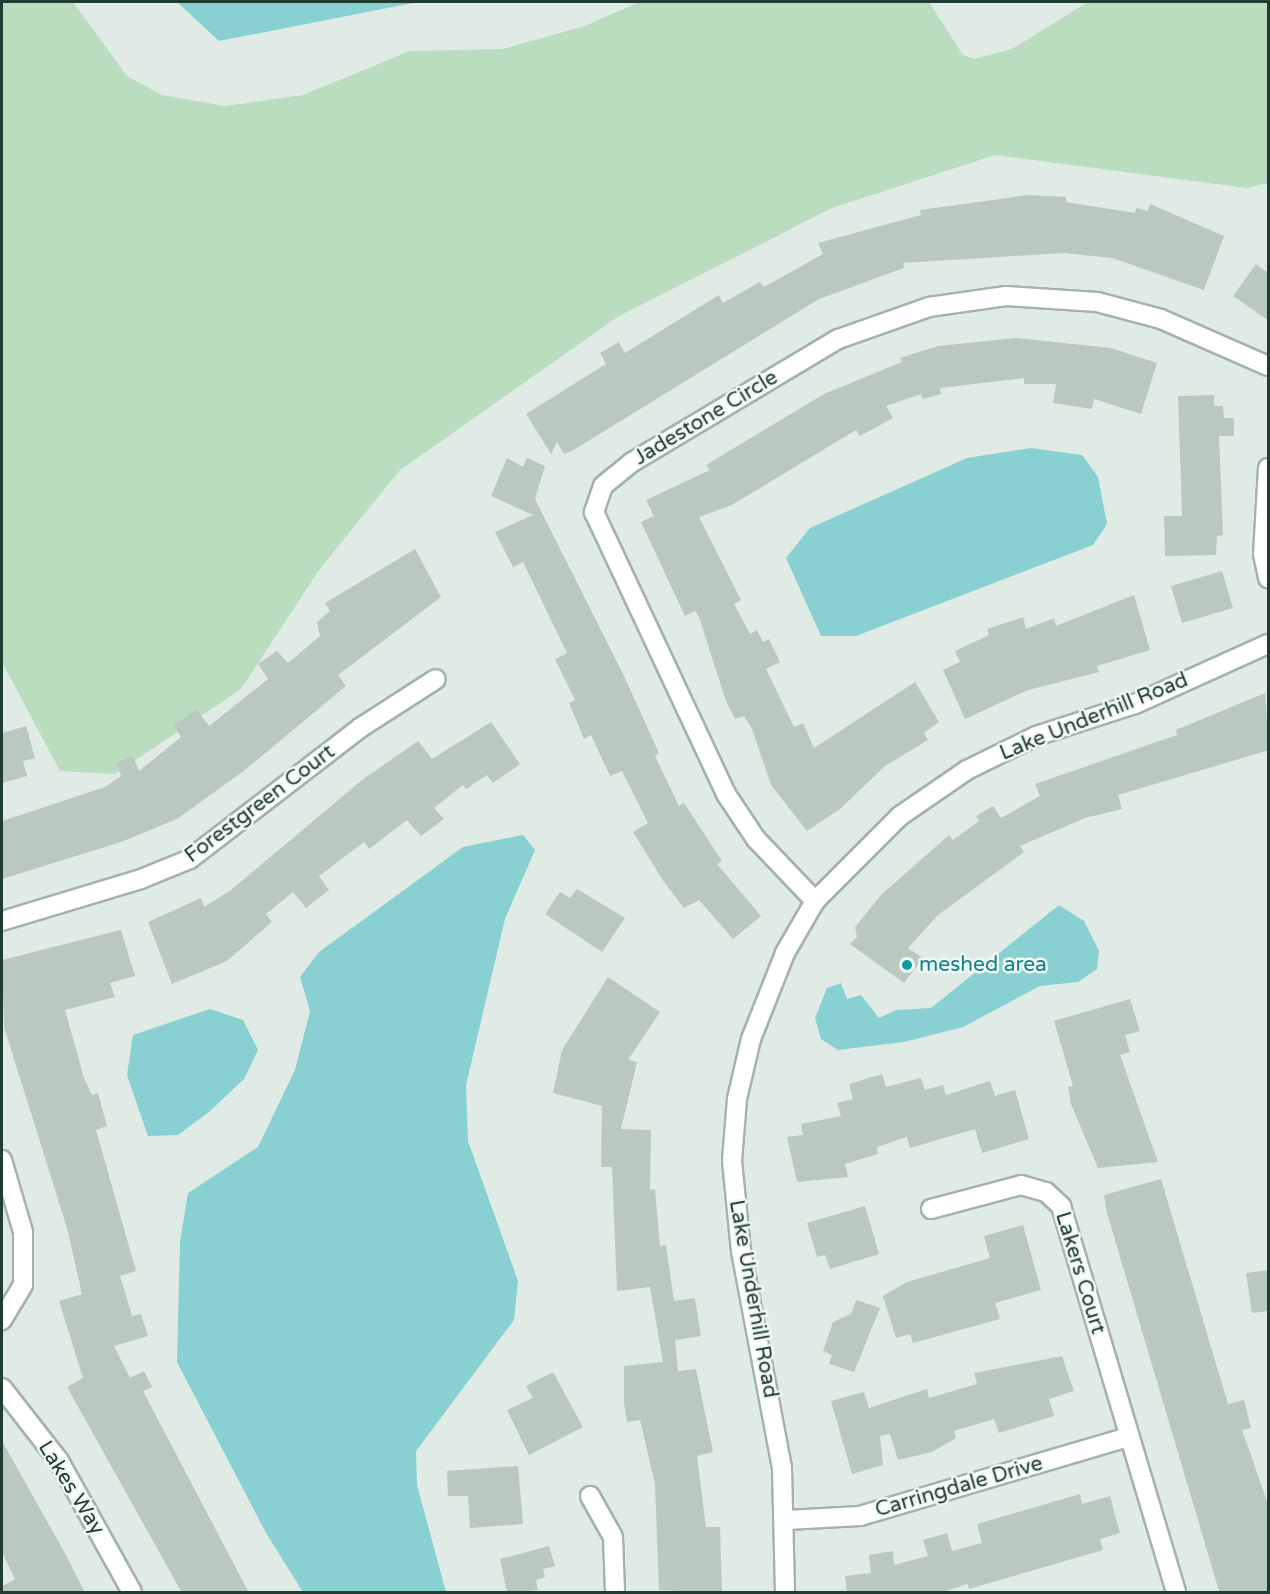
<!DOCTYPE html>
<html>
<head>
<meta charset="utf-8">
<style>
	body { margin:0 }
	#map { position:relative; width:1270px; height:1594px; overflow:hidden; background:#e0ebe5; font-family:"Varela Round",sans-serif }
	div>[style] { position:absolute }
	.green>* { inset:0; background:#b9ddbe }
	.water>* { inset:0; background:#88d0d1 }
	.building>* { inset:0; background:#b9c9c0 }
	.roads { filter:drop-shadow(2px 0 #a3b3ab) drop-shadow(-2px 0 #a3b3ab) drop-shadow(0 2px #a3b3ab) drop-shadow(0 -2px #a3b3ab) }
	.street>* { height:18px; margin:-9px; padding:0 9px; transform-origin:9px; border-radius:9px; background:#fff }
	.secondary>* { height:18px; margin:-9px; padding:0 9px; transform-origin:9px; border-radius:9px; background:#fff }
	.dots>* { width:16px; height:16px; translate:-50% -50%; box-sizing:border-box; border:3px solid #f1f8f3; border-radius:50% }
	span { translate:-50% -50%; white-space:nowrap; text-align:center; line-height:1.15; -webkit-text-stroke:5px #f1f8f3; paint-order:stroke }
	.street-label { font-size:21px; color:#213c31 }
	.culture-label { font-size:21px; color:#0d838f }
	.left { translate:0 -50%; text-align:left }
	.frame { position:absolute; inset:0; border:3px solid #213c31; pointer-events:none }
</style>
</head>
<body>
<div id="map">
	<div class="green">
		<i style="clip-path:polygon(2px 2px,73px 2px,127px 76px,162px 95px,225px 106px,303px 95px,410px 51px,503px 49px,585px 26px,639px 2px,929px 2px,963px 55px,974px 59px,1012px 49px,1088px 2px,1268px 2px,1268px 183px,1247px 188px,995px 155px,832px 208px,619px 316px,400px 470px,319px 570px,241px 689px,115px 774px,60px 771px,2px 662px)"></i>
	</div>
	<div class="water">
		<i style="clip-path:polygon(177px 2px,418px 2px,219px 41px)"></i>
		<i style="clip-path:polygon(1031px 448px,1082px 455px,1098px 477px,1107px 524px,1093px 545px,856px 636px,821px 636px,786px 558px,810px 528px,967px 458px)"></i>
		<i style="clip-path:polygon(523px 835px,535px 850px,505px 919px,466px 1085px,468px 1141px,518px 1281px,514px 1320px,416px 1451px,417px 1485px,446px 1592px,303px 1592px,266px 1533px,177px 1362px,180px 1242px,188px 1193px,258px 1147px,295px 1070px,310px 1011px,300px 977px,319px 952px,463px 847px)"></i>
		<i style="clip-path:polygon(1059px 905px,1084px 921px,1099px 951px,1097px 969px,1078px 982px,1040px 986px,963px 1027px,904px 1042px,838px 1050px,821px 1039px,815px 1018px,827px 988px,841px 983px,847px 999px,861px 995px,879px 1018px,896px 1010px,931px 1008px)"></i>
		<i style="clip-path:polygon(210px 1009px,243px 1020px,258px 1050px,244px 1079px,210px 1111px,178px 1135px,148px 1136px,127px 1075px,133px 1035px)"></i>
	</div>
	<div class="building">
		<i style="clip-path:polygon(1028px 195px,1066px 197px,1066px 202px,1135px 213px,1136px 208px,1148px 211px,1150px 204px,1224px 236px,1204px 290px,1112px 258px,1064px 253px,903px 263px,904px 268px,819px 299px,572px 451px,564px 454px,557px 442px,551px 454px,526px 414px,606px 364px,600px 353px,619px 342px,625px 353px,719px 295px,723px 303px,760px 282px,764px 287px,823px 254px,818px 243px,921px 215px,920px 210px)"></i>
		<i style="clip-path:polygon(1256px 264px,1269px 274px,1269px 321px,1233px 296px)"></i>
		<i style="clip-path:polygon(1016px 338px,1111px 348px,1157px 363px,1141px 414px,1094px 399px,1092px 409px,1053px 403px,1056px 384px,1024px 384px,1024px 378px,940px 388px,941px 394px,923px 399px,921px 394px,886px 406px,893px 418px,860px 436px,856px 430px,732px 505px,699px 517px,741px 600px,734px 604px,750px 634px,757px 630px,763px 642px,769px 639px,780px 662px,766px 669px,794px 727px,803px 723px,814px 748px,915px 682px,939px 722px,924px 733px,928px 740px,885px 766px,840px 809px,807px 831px,771px 785px,752px 729px,744px 716px,735px 719px,726px 701px,699px 617px,695px 611px,685px 616px,641px 522px,654px 516px,646px 500px,710px 470px,706px 465px,824px 394px,902px 362px,900px 358px,938px 346px)"></i>
		<i style="clip-path:polygon(1214px 395px,1214px 406px,1223px 406px,1224px 418px,1234px 418px,1234px 436px,1219px 436px,1223px 535px,1217px 536px,1216px 555px,1165px 556px,1164px 516px,1182px 516px,1178px 396px)"></i>
		<i style="clip-path:polygon(507px 458px,523px 467px,527px 458px,545px 466px,535px 499px,624px 676px,659px 753px,655px 756px,679px 806px,684px 803px,722px 861px,717px 864px,761px 916px,733px 939px,699px 900px,684px 908px,664px 882px,633px 832px,648px 823px,622px 771px,610px 776px,591px 735px,584px 739px,569px 703px,575px 700px,555px 659px,567px 653px,523px 562px,513px 567px,495px 532px,533px 515px,491px 496px)"></i>
		<i style="clip-path:polygon(415px 549px,441px 597px,338px 675px,346px 686px,245px 770px,177px 819px,121px 842px,2px 879px,2px 821px,105px 787px,121px 776px,116px 763px,133px 756px,139px 771px,181px 737px,174px 726px,196px 709px,209px 726px,268px 679px,258px 664px,277px 651px,288px 663px,320px 636px,317px 622px,330px 611px,325px 603px)"></i>
		<i style="clip-path:polygon(1222px 571px,1233px 608px,1182px 623px,1171px 586px)"></i>
		<i style="clip-path:polygon(1134px 595px,1150px 650px,1097px 666px,1099px 672px,1028px 690px,965px 719px,943px 670px,960px 662px,955px 651px,989px 635px,987px 629px,1023px 617px,1026px 629px,1054px 618px,1056px 626px)"></i>
		<i style="clip-path:polygon(1265px 693px,1269px 750px,1118px 795px,1122px 809px,1085px 818px,1020px 846px,1024px 852px,938px 915px,908px 948px,923px 958px,904px 983px,850px 944px,857px 937px,855px 927px,882px 894px,949px 835px,953px 840px,979px 821px,976px 816px,993px 806px,1001px 818px,1040px 796px,1035px 784px,1177px 735px,1176px 730px)"></i>
		<i style="clip-path:polygon(491px 722px,520px 764px,493px 783px,487px 775px,466px 789px,463px 785px,434px 808px,444px 819px,421px 836px,407px 820px,369px 849px,364px 842px,319px 876px,329px 890px,306px 908px,293px 892px,266px 914px,272px 922px,227px 961px,172px 984px,148px 922px,201px 898px,204px 907px,231px 890px,362px 780px,418px 741px,432px 759px)"></i>
		<i style="clip-path:polygon(26px 726px,35px 758px,23px 761px,27px 776px,2px 783px,2px 733px)"></i>
		<i style="clip-path:polygon(577px 889px,625px 918px,602px 952px,545px 914px,560px 892px,570px 898px)"></i>
		<i style="clip-path:polygon(121px 930px,135px 976px,110px 983px,115px 997px,65px 1010px,84px 1078px,92px 1095px,98px 1093px,107px 1126px,96px 1130px,136px 1271px,120px 1276px,132px 1316px,141px 1314px,148px 1336px,114px 1346px,130px 1378px,144px 1371px,152px 1387px,143px 1391px,249px 1593px,182px 1593px,67px 1387px,83px 1378px,59px 1301px,82px 1294px,67px 1228px,4px 1027px,2px 960px)"></i>
		<i style="clip-path:polygon(608px 977px,660px 1012px,628px 1060px,637px 1062px,621px 1129px,651px 1130px,650px 1190px,655px 1189px,660px 1246px,666px 1245px,674px 1301px,695px 1298px,701px 1336px,675px 1340px,678px 1371px,696px 1369px,713px 1452px,697px 1456px,706px 1527px,720px 1527px,722px 1593px,659px 1590px,655px 1484px,640px 1420px,627px 1422px,624px 1403px,624px 1366px,663px 1362px,650px 1287px,617px 1291px,612px 1167px,601px 1167px,602px 1106px,553px 1093px,562px 1050px)"></i>
		<i style="clip-path:polygon(1130px 999px,1140px 1031px,1125px 1035px,1130px 1052px,1120px 1055px,1158px 1162px,1098px 1168px,1071px 1104px,1068px 1087px,1073px 1086px,1054px 1021px)"></i>
		<i style="clip-path:polygon(882px 1074px,886px 1087px,921px 1078px,925px 1090px,943px 1085px,946px 1095px,990px 1081px,995px 1096px,1015px 1090px,1029px 1139px,982px 1153px,975px 1129px,910px 1148px,907px 1137px,877px 1147px,878px 1154px,845px 1164px,848px 1177px,797px 1182px,787px 1137px,803px 1135px,801px 1124px,841px 1116px,837px 1103px,853px 1099px,849px 1084px)"></i>
		<i style="clip-path:polygon(1161px 1179px,1228px 1404px,1244px 1400px,1251px 1428px,1242px 1430px,1269px 1507px,1269px 1593px,1219px 1591px,1107px 1213px,1104px 1195px)"></i>
		<i style="clip-path:polygon(865px 1206px,879px 1254px,830px 1269px,825px 1255px,817px 1257px,807px 1223px)"></i>
		<i style="clip-path:polygon(1023px 1225px,1041px 1290px,995px 1303px,1000px 1319px,913px 1343px,910px 1334px,896px 1338px,883px 1296px,907px 1282px,990px 1258px,984px 1236px)"></i>
		<i style="clip-path:polygon(1269px 1270px,1269px 1311px,1252px 1313px,1246px 1273px)"></i>
		<i style="clip-path:polygon(856px 1300px,880px 1308px,854px 1372px,829px 1364px,832px 1355px,823px 1351px,833px 1322px,851px 1314px)"></i>
		<i style="clip-path:polygon(1062px 1356px,1074px 1391px,1049px 1399px,1054px 1416px,999px 1433px,994px 1419px,954px 1431px,956px 1438px,932px 1452px,898px 1460px,890px 1434px,880px 1436px,883px 1465px,852px 1474px,831px 1401px,864px 1392px,869px 1408px,927px 1389px,929px 1398px,977px 1384px,974px 1373px)"></i>
		<i style="clip-path:polygon(553px 1372px,583px 1427px,529px 1455px,507px 1410px,533px 1398px,526px 1386px)"></i>
		<i style="clip-path:polygon(2px 1441px,65px 1553px,85px 1593px,2px 1593px,2px 1586px,15px 1579px,2px 1552px)"></i>
		<i style="clip-path:polygon(518px 1466px,523px 1524px,470px 1528px,468px 1496px,448px 1496px,447px 1471px)"></i>
		<i style="clip-path:polygon(1080px 1494px,1082px 1504px,1110px 1496px,1120px 1533px,1100px 1539px,1103px 1550px,969px 1589px,968px 1584px,940px 1593px,847px 1593px,845px 1576px,871px 1573px,869px 1555px,893px 1551px,894px 1565px,928px 1556px,923px 1540px,947px 1533px,952px 1551px,982px 1543px,977px 1524px)"></i>
		<i style="clip-path:polygon(549px 1546px,555px 1566px,543px 1569px,545px 1577px,536px 1580px,538px 1590px,507px 1593px,500px 1559px)"></i>
	</div>
	<div class="roads">
		<div class="street">
			<i style="left:1268px;top:366px;width:117px;rotate:-156.3deg"></i>
			<i style="left:1161px;top:319px;width:66px;rotate:-165.1deg"></i>
			<i style="left:1097px;top:302px;width:91px;rotate:-176.2deg"></i>
			<i style="left:1006px;top:296px;width:78px;rotate:171.9deg"></i>
			<i style="left:929px;top:307px;width:96px;rotate:160.6deg"></i>
			<i style="left:838px;top:339px;width:241px;rotate:149.1deg"></i>
			<i style="left:631px;top:463px;width:36px;rotate:141deg"></i>
			<i style="left:603px;top:486px;width:28px;rotate:109deg"></i>
			<i style="left:594px;top:512px;width:311px;rotate:64.9deg"></i>
			<i style="left:726px;top:794px;width:54px;rotate:56.3deg"></i>
			<i style="left:756px;top:839px;width:86px;rotate:46.4deg"></i>
			<i style="left:815px;top:901px;width:120px;rotate:-45deg"></i>
			<i style="left:900px;top:816px;width:81px;rotate:-34.5deg"></i>
			<i style="left:967px;top:770px;width:77px;rotate:-26.2deg"></i>
			<i style="left:1036px;top:736px;width:104px;rotate:-17.9deg"></i>
			<i style="left:1135px;top:704px;width:146px;rotate:-24.3deg"></i>
			<i style="left:1268px;top:468px;width:86px;rotate:93.3deg"></i>
			<i style="left:1263px;top:554px;width:25px;rotate:78deg"></i>
			<i style="left:2px;top:921px;width:145px;rotate:-16.8deg"></i>
			<i style="left:141px;top:879px;width:53px;rotate:-22.2deg"></i>
			<i style="left:190px;top:859px;width:215px;rotate:-37.6deg"></i>
			<i style="left:360px;top:728px;width:90px;rotate:-32.8deg"></i>
			<i style="left:2px;top:1160px;width:75px;rotate:73.7deg"></i>
			<i style="left:23px;top:1232px;width:53px;rotate:90deg"></i>
			<i style="left:23px;top:1285px;width:41px;rotate:121deg"></i>
			<i style="left:931px;top:1209px;width:93px;rotate:-14.9deg"></i>
			<i style="left:1021px;top:1185px;width:26px;rotate:16deg"></i>
			<i style="left:1046px;top:1192px;width:21px;rotate:43deg"></i>
			<i style="left:1061px;top:1206px;width:403px;rotate:73.4deg"></i>
			<i style="left:2px;top:1388px;width:93px;rotate:52deg"></i>
			<i style="left:59px;top:1461px;width:150px;rotate:60.9deg"></i>
			<i style="left:590px;top:1496px;width:47px;rotate:60.7deg"></i>
			<i style="left:613px;top:1537px;width:55px;rotate:87.9deg"></i>
			<i style="left:787px;top:1520px;width:73px;rotate:-3.1deg"></i>
			<i style="left:860px;top:1516px;width:280px;rotate:-16.4deg"></i>
		</div>
		<div class="secondary">
			<i style="left:785px;top:1592px;width:124px;rotate:-91.4deg"></i>
			<i style="left:782px;top:1468px;width:221px;rotate:-100.7deg"></i>
			<i style="left:741px;top:1251px;width:90px;rotate:-95.7deg"></i>
			<i style="left:732px;top:1161px;width:62px;rotate:-85.4deg"></i>
			<i style="left:737px;top:1099px;width:62px;rotate:-76.9deg"></i>
			<i style="left:751px;top:1039px;width:92px;rotate:-68.4deg"></i>
			<i style="left:785px;top:953px;width:60px;rotate:-60deg"></i>
		</div>
	</div>
	<div class="dots">
		<i style="left:907px;top:965px;background:#0f9aa8"></i>
	</div>
	<div class="street-label">
		<span style="left:706px;top:418px;rotate:-31deg">Jadestone Circle</span>
		<span style="left:1094px;top:717px;rotate:-22deg">Lake Underhill Road</span>
		<span style="left:260px;top:804px;rotate:-37deg">Forestgreen Court</span>
		<span style="left:1080px;top:1273px;rotate:73deg">Lakers Court</span>
		<span style="left:753px;top:1299px;rotate:80deg">Lake Underhill Road</span>
		<span style="left:959px;top:1487px;rotate:-16deg">Carringdale Drive</span>
		<span style="left:71px;top:1488px;rotate:58deg">Lakes Way</span>
	</div>
	<div class="culture-label">
		<span class="left" style="left:919px;top:965px">meshed area</span>
	</div>
	<div class="frame"></div>
</div>
</body>
</html>
